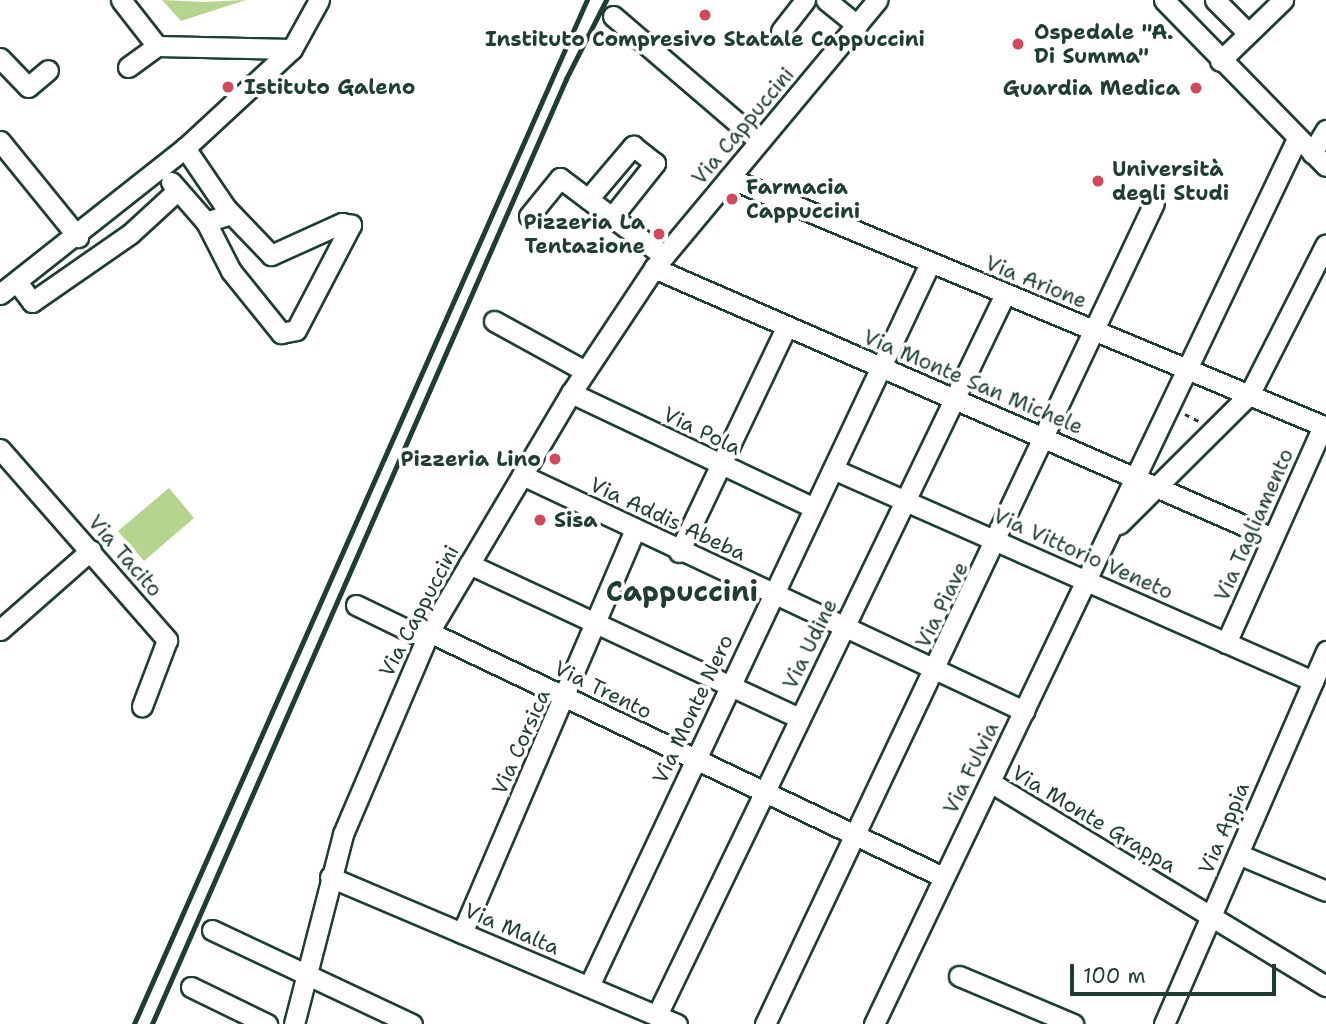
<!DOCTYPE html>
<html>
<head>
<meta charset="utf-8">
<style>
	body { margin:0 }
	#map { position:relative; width:1326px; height:1024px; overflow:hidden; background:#fff; font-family:"Shantell Sans",sans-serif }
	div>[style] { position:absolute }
	.green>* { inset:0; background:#b5d48e }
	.path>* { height:2.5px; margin-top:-1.25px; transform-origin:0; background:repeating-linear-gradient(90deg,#1f3d34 0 5px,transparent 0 10px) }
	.roads { filter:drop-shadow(2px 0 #1f3d34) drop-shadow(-2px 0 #1f3d34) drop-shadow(0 2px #1f3d34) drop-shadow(0 -2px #1f3d34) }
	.minor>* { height:19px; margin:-9.5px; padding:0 9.5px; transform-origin:9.5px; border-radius:9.5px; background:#fff }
	.rail>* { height:4.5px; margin:-2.25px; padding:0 2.25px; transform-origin:2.25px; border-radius:2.25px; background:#1f3d34 }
	.dots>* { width:19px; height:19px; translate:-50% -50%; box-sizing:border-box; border:4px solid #fff; border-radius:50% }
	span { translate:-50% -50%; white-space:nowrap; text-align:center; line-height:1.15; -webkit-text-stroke:7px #fff; paint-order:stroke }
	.poi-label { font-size:21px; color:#1f3d34; font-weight:700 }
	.left { translate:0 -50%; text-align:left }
	.right { translate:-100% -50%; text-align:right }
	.street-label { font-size:21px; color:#1f3d34 }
	.district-label { font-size:28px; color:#1f3d34; font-weight:700 }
	.scale { position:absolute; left:1070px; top:964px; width:206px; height:32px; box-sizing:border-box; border:4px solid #1f3d34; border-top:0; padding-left:9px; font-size:21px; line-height:24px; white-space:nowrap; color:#1f3d34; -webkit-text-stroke:5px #fff; paint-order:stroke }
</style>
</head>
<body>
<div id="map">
	<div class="green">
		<i style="clip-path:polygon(162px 0,203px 2px,246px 0,181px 21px)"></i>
		<i style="clip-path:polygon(169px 488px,194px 518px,144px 561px,118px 531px)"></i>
	</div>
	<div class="path">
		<i style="left:1185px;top:414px;width:18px;rotate:27deg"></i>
	</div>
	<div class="roads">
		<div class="minor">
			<i style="left:121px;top:0;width:58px;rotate:52deg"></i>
			<i style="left:826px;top:0;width:40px;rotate:39deg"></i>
			<i style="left:1164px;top:0;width:232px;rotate:45.7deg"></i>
			<i style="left:1215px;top:0;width:47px;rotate:45deg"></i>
			<i style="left:613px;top:16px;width:192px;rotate:40.6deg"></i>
			<i style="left:781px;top:31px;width:39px;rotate:-52deg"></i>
			<i style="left:0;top:58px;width:40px;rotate:46deg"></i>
			<i style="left:28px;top:87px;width:26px;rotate:-40deg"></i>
			<i style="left:1220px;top:61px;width:88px;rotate:-44.1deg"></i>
			<i style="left:128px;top:67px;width:36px;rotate:-36deg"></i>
			<i style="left:157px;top:46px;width:135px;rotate:1.3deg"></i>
			<i style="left:0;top:141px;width:124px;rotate:50.9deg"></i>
			<i style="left:1312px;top:153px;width:27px;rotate:-59deg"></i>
			<i style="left:729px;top:178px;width:647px;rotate:22.64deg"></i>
			<i style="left:171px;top:182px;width:53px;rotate:48.8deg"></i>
			<i style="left:206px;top:222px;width:19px;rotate:-18deg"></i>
			<i style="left:224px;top:216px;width:8px;rotate:-76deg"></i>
			<i style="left:226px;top:208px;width:73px;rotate:-124.3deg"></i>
			<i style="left:588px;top:199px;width:70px;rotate:-49.7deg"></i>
			<i style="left:633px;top:146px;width:28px;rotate:38deg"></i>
			<i style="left:655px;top:163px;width:69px;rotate:128.5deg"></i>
			<i style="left:529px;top:216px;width:49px;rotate:-50.8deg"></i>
			<i style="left:560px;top:178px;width:130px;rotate:36.9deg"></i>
			<i style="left:206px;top:222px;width:55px;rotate:63deg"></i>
			<i style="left:231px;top:271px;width:80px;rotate:51.1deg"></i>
			<i style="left:281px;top:333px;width:15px;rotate:-11deg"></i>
			<i style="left:296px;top:330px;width:119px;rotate:-62.4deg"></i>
			<i style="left:351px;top:225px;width:9px;rotate:-167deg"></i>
			<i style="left:342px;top:223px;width:78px;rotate:155.7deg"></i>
			<i style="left:271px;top:255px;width:65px;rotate:-133.8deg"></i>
			<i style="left:654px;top:268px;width:675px;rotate:23.57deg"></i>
			<i style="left:17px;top:282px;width:25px;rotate:53deg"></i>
			<i style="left:32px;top:302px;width:119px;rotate:-34.8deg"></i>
			<i style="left:130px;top:234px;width:65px;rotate:-42.5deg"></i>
			<i style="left:0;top:294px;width:236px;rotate:-38.3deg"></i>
			<i style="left:185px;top:148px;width:146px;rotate:-42.8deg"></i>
			<i style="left:292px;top:49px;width:56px;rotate:-61.1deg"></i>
			<i style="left:494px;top:321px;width:104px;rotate:28.8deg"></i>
			<i style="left:571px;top:393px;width:269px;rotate:25.3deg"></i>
			<i style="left:0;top:449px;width:254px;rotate:48.8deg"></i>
			<i style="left:167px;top:640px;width:71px;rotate:110.7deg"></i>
			<i style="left:833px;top:469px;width:525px;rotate:23.83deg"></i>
			<i style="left:522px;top:475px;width:555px;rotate:25.18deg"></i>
			<i style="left:1119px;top:524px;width:183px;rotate:-44.8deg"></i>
			<i style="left:1249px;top:395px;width:169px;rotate:-63deg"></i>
			<i style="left:679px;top:552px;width:250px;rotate:-64.5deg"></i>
			<i style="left:469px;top:564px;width:364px;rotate:25deg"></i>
			<i style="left:356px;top:605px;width:64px;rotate:25.8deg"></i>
			<i style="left:414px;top:633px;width:15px;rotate:-4deg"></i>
			<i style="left:429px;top:632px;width:569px;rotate:25.48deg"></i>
			<i style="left:0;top:630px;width:121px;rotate:-41.3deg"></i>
			<i style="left:1226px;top:643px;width:238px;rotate:-65.9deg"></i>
			<i style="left:990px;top:782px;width:393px;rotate:31.3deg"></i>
			<i style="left:1238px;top:854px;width:95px;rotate:22.8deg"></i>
			<i style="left:330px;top:877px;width:377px;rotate:23deg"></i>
			<i style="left:212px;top:930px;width:221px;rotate:25.2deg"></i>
			<i style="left:462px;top:933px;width:439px;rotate:-66.8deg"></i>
			<i style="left:959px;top:976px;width:124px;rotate:22.8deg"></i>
			<i style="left:589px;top:986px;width:799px;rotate:-64.75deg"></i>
			<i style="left:191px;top:987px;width:85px;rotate:26deg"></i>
			<i style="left:657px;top:1015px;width:801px;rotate:-64.24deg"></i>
			<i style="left:294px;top:1024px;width:196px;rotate:-75.5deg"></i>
			<i style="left:343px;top:834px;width:220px;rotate:-66.9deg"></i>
			<i style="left:429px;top:632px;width:278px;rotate:-59.3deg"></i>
			<i style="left:571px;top:393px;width:150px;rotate:-56.4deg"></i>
			<i style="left:654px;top:268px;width:349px;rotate:-50.2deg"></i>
			<i style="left:765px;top:1024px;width:908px;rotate:-64.65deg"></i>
			<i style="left:874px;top:1024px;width:979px;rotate:-64.46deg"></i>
			<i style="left:1164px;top:1024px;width:407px;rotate:-66.5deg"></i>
		</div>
	</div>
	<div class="rail">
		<i style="left:134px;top:1024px;width:1120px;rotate:-66.14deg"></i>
		<i style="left:152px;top:1024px;width:1032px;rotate:-66.34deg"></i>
		<i style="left:566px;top:79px;width:89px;rotate:-63.1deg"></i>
	</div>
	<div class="dots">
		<i style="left:705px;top:15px;background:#d1495b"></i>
		<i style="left:1018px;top:44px;background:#d1495b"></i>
		<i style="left:228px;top:87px;background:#d1495b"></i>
		<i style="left:1196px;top:88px;background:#d1495b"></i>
		<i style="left:1098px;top:181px;background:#d1495b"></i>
		<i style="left:732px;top:199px;background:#d1495b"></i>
		<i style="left:659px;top:234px;background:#d1495b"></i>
		<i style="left:555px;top:459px;background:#d1495b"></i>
		<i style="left:540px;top:520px;background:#d1495b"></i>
	</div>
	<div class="poi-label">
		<span class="left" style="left:1034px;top:44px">Ospedale "A.<br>Di Summa"</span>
		<span style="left:705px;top:39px">Instituto Compresivo Statale Cappuccini</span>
		<span class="left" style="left:244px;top:87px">Istituto Galeno</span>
		<span class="right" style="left:1180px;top:88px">Guardia Medica</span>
		<span class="left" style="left:1112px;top:181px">Università<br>degli Studi</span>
		<span class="left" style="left:746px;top:199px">Farmacia<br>Cappuccini</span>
		<span class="right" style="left:645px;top:234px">Pizzeria La<br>Tentazione</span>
		<span class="right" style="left:541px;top:459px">Pizzeria Lino</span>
		<span class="left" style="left:554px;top:520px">Sisa</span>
	</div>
	<div class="street-label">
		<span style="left:743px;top:126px;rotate:-50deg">Via Cappuccini</span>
		<span style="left:1036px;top:282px;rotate:22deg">Via Arione</span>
		<span style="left:973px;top:382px;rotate:23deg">Via Monte San Michele</span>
		<span style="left:702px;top:431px;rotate:26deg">Via Pola</span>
		<span style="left:668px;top:519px;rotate:25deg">Via Addis Abeba</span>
		<span style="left:1254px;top:525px;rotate:-66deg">Via Tagliamento</span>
		<span style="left:1083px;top:554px;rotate:24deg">Via Vittorio Veneto</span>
		<span style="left:125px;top:556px;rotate:49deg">Via Tacito</span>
		<span style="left:942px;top:605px;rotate:-64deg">Via Piave</span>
		<span style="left:419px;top:611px;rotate:-62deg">Via Cappuccini</span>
		<span style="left:810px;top:644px;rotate:-64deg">Via Udine</span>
		<span style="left:603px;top:690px;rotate:26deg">Via Trento</span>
		<span style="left:693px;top:709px;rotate:-65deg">Via Monte Nero</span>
		<span style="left:521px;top:742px;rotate:-66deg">Via Corsica</span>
		<span style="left:971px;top:768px;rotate:-64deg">Via Fulvia</span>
		<span style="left:1094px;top:819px;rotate:31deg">Via Monte Grappa</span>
		<span style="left:1224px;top:828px;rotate:-67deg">Via Appia</span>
		<span style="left:512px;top:929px;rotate:23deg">Via Malta</span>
	</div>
	<div class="district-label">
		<span style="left:682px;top:591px">Cappuccini</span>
	</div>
	<div class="scale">100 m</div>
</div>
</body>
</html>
